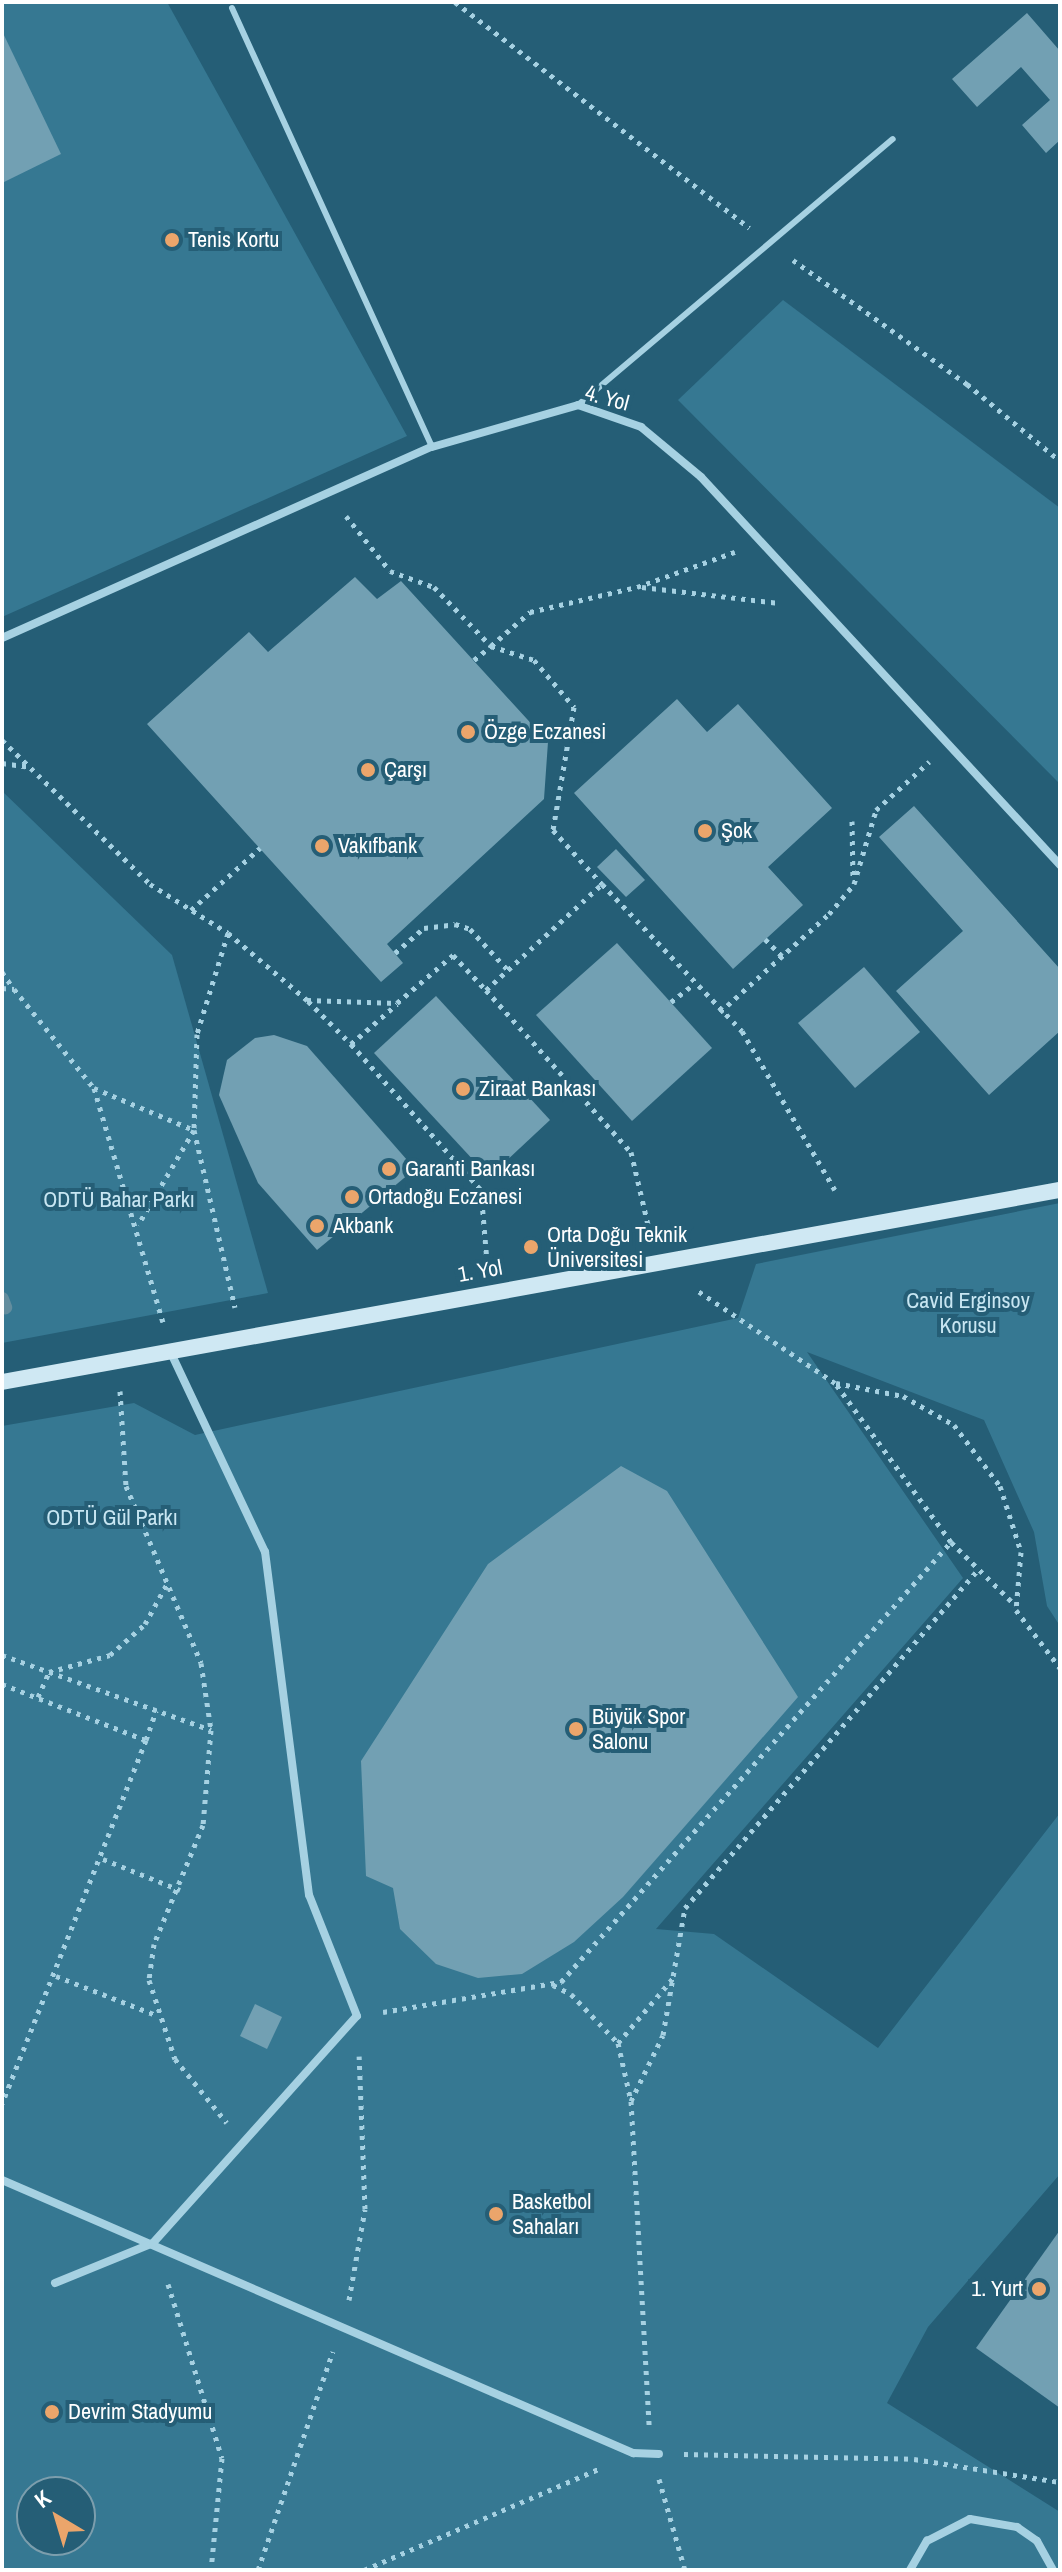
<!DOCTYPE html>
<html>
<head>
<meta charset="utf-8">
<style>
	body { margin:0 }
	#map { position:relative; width:1062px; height:2572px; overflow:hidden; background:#255e76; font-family:"Archivo Narrow",sans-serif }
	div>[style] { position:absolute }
	.green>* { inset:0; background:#367892 }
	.stream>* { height:14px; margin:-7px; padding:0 7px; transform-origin:7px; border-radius:7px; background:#638d9e }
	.building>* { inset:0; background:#72a0b3 }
	.path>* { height:5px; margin-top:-2.5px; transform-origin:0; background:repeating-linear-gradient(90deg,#a6d1e2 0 4px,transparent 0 10px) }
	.lane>* { height:6px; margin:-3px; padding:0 3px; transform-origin:3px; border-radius:3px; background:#a6d1e2 }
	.street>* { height:8px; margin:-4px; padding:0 4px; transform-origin:4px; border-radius:4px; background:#a6d1e2 }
	.secondary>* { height:16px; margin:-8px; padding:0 8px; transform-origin:8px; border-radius:8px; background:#cfe8f3 }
	.dots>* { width:22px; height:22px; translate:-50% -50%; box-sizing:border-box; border:4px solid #255e76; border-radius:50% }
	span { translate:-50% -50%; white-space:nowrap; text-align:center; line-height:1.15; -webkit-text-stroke:8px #255e76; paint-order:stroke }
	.poi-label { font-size:22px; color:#fff }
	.left { translate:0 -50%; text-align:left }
	.right { translate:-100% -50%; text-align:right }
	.street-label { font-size:22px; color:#fff }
	.park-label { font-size:22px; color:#c8e6f2 }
	.frame { position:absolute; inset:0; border:4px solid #fff; pointer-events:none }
	.north { position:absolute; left:16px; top:2476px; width:80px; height:80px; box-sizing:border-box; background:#255e76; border:2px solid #7c9ead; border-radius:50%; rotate:322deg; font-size:22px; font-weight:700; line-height:32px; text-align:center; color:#fff }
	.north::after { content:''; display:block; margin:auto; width:28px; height:36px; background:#eba56b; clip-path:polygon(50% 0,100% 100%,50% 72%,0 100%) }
</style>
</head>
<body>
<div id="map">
	<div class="green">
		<i style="clip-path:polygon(2px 2px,167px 2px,407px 436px,2px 617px)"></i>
		<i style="clip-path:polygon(783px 300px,1060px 508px,1060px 784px,678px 400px)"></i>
		<i style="clip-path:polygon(2px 791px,172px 955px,268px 1293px,2px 1343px)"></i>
		<i style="clip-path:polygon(evenodd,1060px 1203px,1060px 1626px,1047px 1606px,1034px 1532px,984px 1420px,807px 1352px,963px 1578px,656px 1929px,714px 1934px,878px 2048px,1060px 1813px,1060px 2174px,928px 2327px,887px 2403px,1060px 2512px,1060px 2570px,2px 2570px,2px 1426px,134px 1403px,195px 1435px,738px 1318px,756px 1264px,1060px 1203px,32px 2492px,80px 2492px,80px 2540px,32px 2540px,32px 2492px)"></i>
	</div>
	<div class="stream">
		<i style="left:2px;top:1299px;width:9px;rotate:69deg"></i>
	</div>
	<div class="building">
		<i style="clip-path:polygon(1027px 13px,1060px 51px,1060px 140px,1046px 153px,1022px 125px,1050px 100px,1021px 67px,977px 107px,952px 79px)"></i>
		<i style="clip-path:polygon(2px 31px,61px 154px,2px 183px)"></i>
		<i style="clip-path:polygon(355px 577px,377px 599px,401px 581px,548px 742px,544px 799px,387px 944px,403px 963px,381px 982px,147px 724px,249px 632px,268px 652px)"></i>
		<i style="clip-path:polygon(677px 699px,707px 732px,738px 704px,832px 808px,768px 867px,803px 905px,733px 969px,574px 793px)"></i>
		<i style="clip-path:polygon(914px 806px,1060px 969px,1060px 1031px,989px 1095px,896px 991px,963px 931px,879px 837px)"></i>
		<i style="clip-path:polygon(616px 849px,645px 880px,626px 897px,597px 867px)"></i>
		<i style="clip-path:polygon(617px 943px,712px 1048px,632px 1121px,536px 1015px)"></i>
		<i style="clip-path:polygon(864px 967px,920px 1032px,855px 1088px,798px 1023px)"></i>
		<i style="clip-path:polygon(436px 996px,550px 1120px,489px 1177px,374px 1053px)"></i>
		<i style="clip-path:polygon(274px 1035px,307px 1046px,415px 1169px,317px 1250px,258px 1183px,219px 1095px,227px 1060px,255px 1038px)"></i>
		<i style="clip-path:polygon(621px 1466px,667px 1491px,798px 1697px,623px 1897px,574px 1942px,522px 1974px,478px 1978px,436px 1964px,400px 1929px,393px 1888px,366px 1876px,361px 1761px,488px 1564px)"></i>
		<i style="clip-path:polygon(255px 2004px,282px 2017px,267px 2049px,240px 2036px)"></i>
		<i style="clip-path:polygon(1060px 2230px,1060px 2408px,976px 2348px)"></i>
	</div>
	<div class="path">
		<i style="left:455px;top:2px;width:371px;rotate:37.5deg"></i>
		<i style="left:793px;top:260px;width:214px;rotate:35.5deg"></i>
		<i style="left:967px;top:384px;width:121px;rotate:39.6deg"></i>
		<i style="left:346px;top:516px;width:70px;rotate:51.3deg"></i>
		<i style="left:390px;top:571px;width:47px;rotate:20deg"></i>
		<i style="left:434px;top:587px;width:82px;rotate:46deg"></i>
		<i style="left:491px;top:646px;width:52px;rotate:-41.1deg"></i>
		<i style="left:530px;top:612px;width:110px;rotate:-13.2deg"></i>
		<i style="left:637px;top:587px;width:104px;rotate:-19.7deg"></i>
		<i style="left:642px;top:587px;width:138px;rotate:6.7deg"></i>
		<i style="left:474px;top:660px;width:22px;rotate:-39deg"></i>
		<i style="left:491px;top:646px;width:45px;rotate:18deg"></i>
		<i style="left:534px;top:660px;width:62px;rotate:49.6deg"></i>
		<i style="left:574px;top:707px;width:125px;rotate:99.7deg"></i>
		<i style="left:553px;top:830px;width:73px;rotate:47.8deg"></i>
		<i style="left:2px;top:740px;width:206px;rotate:44.2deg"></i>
		<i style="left:150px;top:884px;width:92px;rotate:32.1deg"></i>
		<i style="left:228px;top:933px;width:104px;rotate:40.3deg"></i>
		<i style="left:307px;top:1000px;width:90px;rotate:1.9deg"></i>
		<i style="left:397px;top:1003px;width:74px;rotate:-40.6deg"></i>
		<i style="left:453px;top:955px;width:48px;rotate:46.7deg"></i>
		<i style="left:486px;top:990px;width:157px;rotate:-42.4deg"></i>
		<i style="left:602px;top:884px;width:203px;rotate:46.4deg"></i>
		<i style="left:742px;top:1031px;width:184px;rotate:59.7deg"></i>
		<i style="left:2px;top:763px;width:27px;rotate:8deg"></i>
		<i style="left:852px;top:821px;width:58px;rotate:89deg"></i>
		<i style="left:191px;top:910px;width:93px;rotate:-41.9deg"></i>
		<i style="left:228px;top:933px;width:106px;rotate:107.1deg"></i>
		<i style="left:197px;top:1034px;width:96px;rotate:91.8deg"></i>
		<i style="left:194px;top:1130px;width:182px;rotate:77deg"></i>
		<i style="left:765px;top:939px;width:24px;rotate:45deg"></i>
		<i style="left:395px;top:953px;width:38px;rotate:-41deg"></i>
		<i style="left:424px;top:928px;width:31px;rotate:-7deg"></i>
		<i style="left:455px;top:924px;width:16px;rotate:18deg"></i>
		<i style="left:470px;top:929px;width:56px;rotate:47.2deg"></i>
		<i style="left:2px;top:972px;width:19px;rotate:55deg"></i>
		<i style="left:2px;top:988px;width:12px;rotate:5deg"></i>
		<i style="left:14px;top:989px;width:127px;rotate:51.1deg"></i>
		<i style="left:94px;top:1088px;width:108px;rotate:22.8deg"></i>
		<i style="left:194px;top:1130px;width:110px;rotate:120.5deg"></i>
		<i style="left:486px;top:990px;width:217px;rotate:48.2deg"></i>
		<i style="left:631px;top:1152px;width:83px;rotate:76.8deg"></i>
		<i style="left:308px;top:1001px;width:61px;rotate:45deg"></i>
		<i style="left:351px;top:1044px;width:61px;rotate:-41deg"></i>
		<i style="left:671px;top:1002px;width:29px;rotate:-38deg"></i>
		<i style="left:720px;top:1012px;width:147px;rotate:-42deg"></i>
		<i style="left:829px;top:914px;width:39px;rotate:-50deg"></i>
		<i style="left:854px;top:884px;width:77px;rotate:-73.4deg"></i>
		<i style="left:876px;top:810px;width:72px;rotate:-42.2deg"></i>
		<i style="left:351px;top:1044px;width:195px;rotate:48.3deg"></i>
		<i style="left:481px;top:1190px;width:72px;rotate:85.2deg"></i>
		<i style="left:94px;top:1088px;width:244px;rotate:73.6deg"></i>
		<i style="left:836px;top:1383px;width:68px;rotate:11deg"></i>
		<i style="left:903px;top:1396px;width:59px;rotate:29.6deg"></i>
		<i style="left:954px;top:1425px;width:76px;rotate:53deg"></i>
		<i style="left:1000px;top:1486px;width:69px;rotate:72.3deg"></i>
		<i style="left:1021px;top:1552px;width:58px;rotate:94.9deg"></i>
		<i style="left:1016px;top:1610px;width:73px;rotate:52.8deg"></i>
		<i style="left:120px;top:1391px;width:95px;rotate:86.4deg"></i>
		<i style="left:126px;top:1486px;width:192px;rotate:67deg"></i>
		<i style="left:201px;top:1663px;width:68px;rotate:81.5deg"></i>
		<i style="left:211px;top:1730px;width:95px;rotate:94.8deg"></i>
		<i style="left:203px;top:1825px;width:129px;rotate:112.4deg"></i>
		<i style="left:154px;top:1944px;width:36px;rotate:98deg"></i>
		<i style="left:149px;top:1980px;width:83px;rotate:71.8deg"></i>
		<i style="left:175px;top:2059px;width:82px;rotate:50.9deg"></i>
		<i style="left:951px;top:1542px;width:90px;rotate:44.5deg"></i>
		<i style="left:2px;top:1655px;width:222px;rotate:19.7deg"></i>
		<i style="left:2px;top:1684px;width:155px;rotate:21.3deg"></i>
		<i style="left:146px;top:1740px;width:391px;rotate:111.6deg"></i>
		<i style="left:38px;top:1697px;width:27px;rotate:-66deg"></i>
		<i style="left:49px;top:1672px;width:63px;rotate:-15.6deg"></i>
		<i style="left:110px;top:1655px;width:47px;rotate:-41.5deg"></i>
		<i style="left:145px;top:1624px;width:48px;rotate:-61.3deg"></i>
		<i style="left:146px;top:1740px;width:31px;rotate:-71deg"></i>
		<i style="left:103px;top:1859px;width:83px;rotate:21.9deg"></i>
		<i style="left:56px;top:1976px;width:107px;rotate:21.3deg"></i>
		<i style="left:553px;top:1985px;width:20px;rotate:27deg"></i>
		<i style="left:571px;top:1994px;width:68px;rotate:46.2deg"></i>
		<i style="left:618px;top:2043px;width:59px;rotate:77.4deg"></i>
		<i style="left:631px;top:2101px;width:325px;rotate:86.8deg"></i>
		<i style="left:383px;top:2012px;width:181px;rotate:-9.6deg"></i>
		<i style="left:561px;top:1982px;width:588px;rotate:-48.45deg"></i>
		<i style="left:951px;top:1542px;width:197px;rotate:-126.1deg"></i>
		<i style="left:835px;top:1383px;width:169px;rotate:-146.1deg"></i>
		<i style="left:618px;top:2043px;width:87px;rotate:-49.7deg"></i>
		<i style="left:631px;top:2101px;width:73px;rotate:-64.1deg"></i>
		<i style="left:663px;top:2035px;width:129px;rotate:-80.2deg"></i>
		<i style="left:685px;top:1908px;width:449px;rotate:-49.1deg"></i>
		<i style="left:168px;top:2284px;width:182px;rotate:72.8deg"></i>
		<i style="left:222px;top:2458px;width:113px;rotate:95.6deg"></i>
		<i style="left:349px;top:2300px;width:92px;rotate:-80deg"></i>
		<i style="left:365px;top:2209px;width:153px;rotate:-92.2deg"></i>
		<i style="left:684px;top:2454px;width:230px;rotate:1.2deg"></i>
		<i style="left:914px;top:2459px;width:148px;rotate:9deg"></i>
		<i style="left:659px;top:2479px;width:95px;rotate:74.1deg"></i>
		<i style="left:258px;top:2570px;width:231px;rotate:-71.1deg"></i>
		<i style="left:364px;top:2570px;width:255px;rotate:-23.3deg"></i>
	</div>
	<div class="lane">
		<i style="left:232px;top:8px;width:482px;rotate:65.5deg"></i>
		<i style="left:578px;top:405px;width:412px;rotate:-40.2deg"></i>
	</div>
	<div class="street">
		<i style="left:2px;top:638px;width:471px;rotate:-24deg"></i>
		<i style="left:432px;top:447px;width:152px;rotate:-16deg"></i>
		<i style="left:578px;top:405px;width:67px;rotate:19.2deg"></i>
		<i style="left:641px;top:427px;width:78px;rotate:39.8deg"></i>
		<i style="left:701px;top:477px;width:529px;rotate:47.22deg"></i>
		<i style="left:2px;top:2180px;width:688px;rotate:23.4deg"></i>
		<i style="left:633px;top:2453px;width:26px;rotate:2deg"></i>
		<i style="left:55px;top:2283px;width:106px;rotate:-22.2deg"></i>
		<i style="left:153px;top:2243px;width:305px;rotate:-48.1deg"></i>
		<i style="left:357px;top:2016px;width:130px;rotate:-111.6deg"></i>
		<i style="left:309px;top:1895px;width:346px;rotate:-97.3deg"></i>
		<i style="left:265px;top:1552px;width:222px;rotate:-115.3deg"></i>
		<i style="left:910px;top:2570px;width:34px;rotate:-60deg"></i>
		<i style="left:927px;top:2541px;width:48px;rotate:-27.1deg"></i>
		<i style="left:970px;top:2519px;width:48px;rotate:9.7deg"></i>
		<i style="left:1017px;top:2527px;width:24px;rotate:35deg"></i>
		<i style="left:1037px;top:2541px;width:33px;rotate:61deg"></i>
	</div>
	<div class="secondary">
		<i style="left:2px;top:1382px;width:1075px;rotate:-10.29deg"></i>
	</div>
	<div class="dots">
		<i style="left:172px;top:240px;background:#eba56b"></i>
		<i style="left:468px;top:732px;background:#eba56b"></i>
		<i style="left:368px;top:770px;background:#eba56b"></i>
		<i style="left:705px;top:831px;background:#eba56b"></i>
		<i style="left:322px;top:846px;background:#eba56b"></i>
		<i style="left:463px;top:1089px;background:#eba56b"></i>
		<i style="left:389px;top:1169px;background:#eba56b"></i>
		<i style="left:352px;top:1197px;background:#eba56b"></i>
		<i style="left:317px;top:1226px;background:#eba56b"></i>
		<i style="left:531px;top:1247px;background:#eba56b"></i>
		<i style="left:576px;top:1729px;background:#eba56b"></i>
		<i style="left:496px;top:2214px;background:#eba56b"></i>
		<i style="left:1039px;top:2289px;background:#eba56b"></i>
		<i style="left:52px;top:2412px;background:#eba56b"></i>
	</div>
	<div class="poi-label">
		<span class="left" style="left:188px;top:240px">Tenis Kortu</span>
		<span class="left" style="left:484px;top:732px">Özge Eczanesi</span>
		<span class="left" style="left:384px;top:770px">Çarşı</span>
		<span class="left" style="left:721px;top:831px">Şok</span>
		<span class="left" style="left:338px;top:846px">Vakıfbank</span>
		<span class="left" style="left:479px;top:1089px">Ziraat Bankası</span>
		<span class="left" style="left:405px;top:1169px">Garanti Bankası</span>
		<span class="left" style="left:368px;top:1197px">Ortadoğu Eczanesi</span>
		<span class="left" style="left:333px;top:1226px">Akbank</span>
		<span class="left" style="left:547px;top:1247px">Orta Doğu Teknik<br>Üniversitesi</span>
		<span class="left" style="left:592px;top:1729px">Büyük Spor<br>Salonu</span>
		<span class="left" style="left:512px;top:2214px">Basketbol<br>Sahaları</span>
		<span class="right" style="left:1023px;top:2289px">1. Yurt</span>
		<span class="left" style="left:68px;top:2412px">Devrim Stadyumu</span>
	</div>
	<div class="street-label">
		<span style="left:607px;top:398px;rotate:15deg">4. Yol</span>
		<span style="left:480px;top:1271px;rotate:-10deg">1. Yol</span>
	</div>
	<div class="park-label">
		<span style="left:119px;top:1200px">ODTÜ Bahar Parkı</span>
		<span style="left:968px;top:1313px">Cavid Erginsoy<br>Korusu</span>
		<span style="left:112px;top:1518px">ODTÜ Gül Parkı</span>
	</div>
	<div class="frame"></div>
	<div class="north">K</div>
</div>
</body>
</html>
